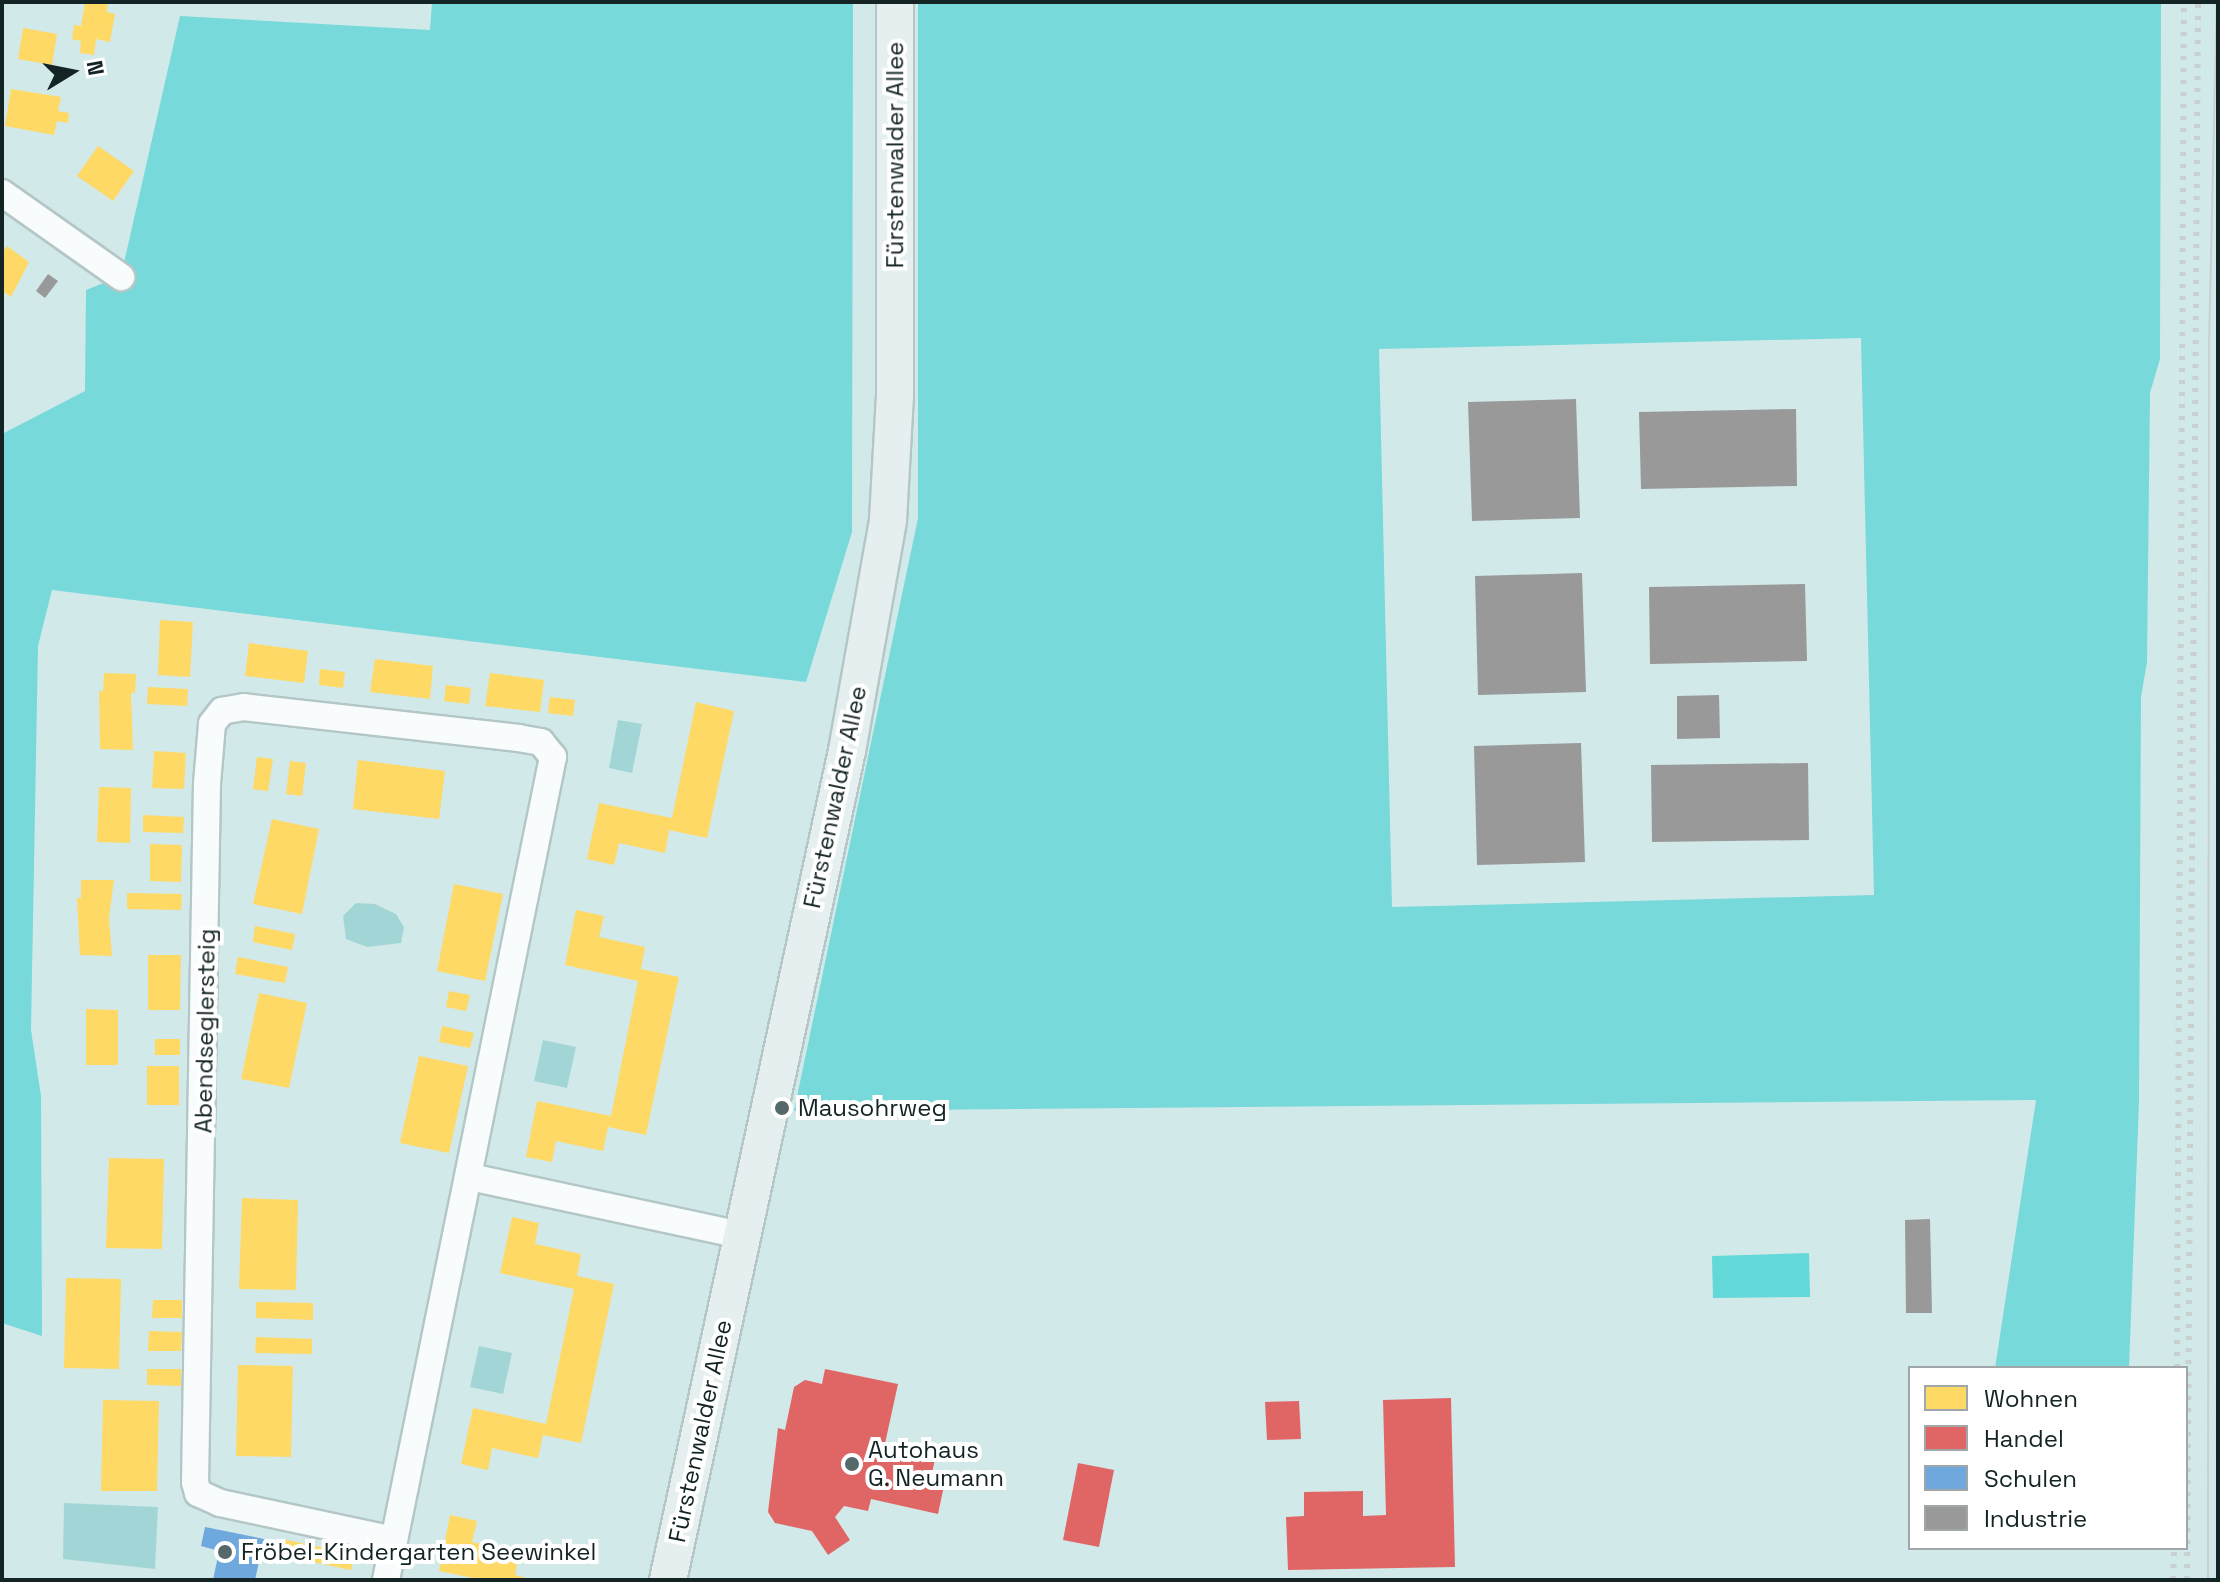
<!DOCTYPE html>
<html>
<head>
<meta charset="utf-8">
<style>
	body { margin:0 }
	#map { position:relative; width:2220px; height:1582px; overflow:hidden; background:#d2e9e9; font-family:"Space Grotesk",sans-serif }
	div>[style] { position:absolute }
	.green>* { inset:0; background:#a2d6d6 }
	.forest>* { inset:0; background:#77d9da }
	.water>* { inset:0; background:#62d8d8 }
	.homes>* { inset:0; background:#ffd966 }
	.shops>* { inset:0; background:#e06666 }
	.schools>* { inset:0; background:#6fa8dc }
	.industry>* { inset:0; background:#999 }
	.roads { filter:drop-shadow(2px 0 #b4c6c6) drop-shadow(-2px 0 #b4c6c6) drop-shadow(0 2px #b4c6c6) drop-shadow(0 -2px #b4c6c6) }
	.minor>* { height:26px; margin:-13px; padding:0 13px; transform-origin:13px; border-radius:13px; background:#f8fcfc }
	.secondary>* { height:36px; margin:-18px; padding:0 18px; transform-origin:18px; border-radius:18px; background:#e6efef }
	.tram>* { height:2px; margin:-1px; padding:0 1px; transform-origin:1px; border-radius:1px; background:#c9d0d0 }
	.rail>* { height:6px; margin-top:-3px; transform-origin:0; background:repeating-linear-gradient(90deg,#c9d0d0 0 4px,transparent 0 12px) }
	.dots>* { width:22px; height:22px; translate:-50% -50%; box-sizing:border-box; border:4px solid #fff; border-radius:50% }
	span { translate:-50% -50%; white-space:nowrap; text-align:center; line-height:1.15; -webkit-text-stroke:8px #fff; paint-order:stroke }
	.street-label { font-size:24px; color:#142425 }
	.poi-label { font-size:24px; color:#142425 }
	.left { translate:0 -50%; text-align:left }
	.frame { position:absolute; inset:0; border:4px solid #142425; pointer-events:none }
	.legend { position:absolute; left:1908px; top:1366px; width:280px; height:184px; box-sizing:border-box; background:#fff; border:2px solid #a1a7a8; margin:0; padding:10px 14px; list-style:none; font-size:24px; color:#142425 }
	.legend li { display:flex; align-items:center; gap:16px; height:40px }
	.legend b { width:40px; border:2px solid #a1a7a8 }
	.north { position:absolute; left:32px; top:32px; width:80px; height:80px; -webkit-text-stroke:6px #fff; paint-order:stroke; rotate:80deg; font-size:22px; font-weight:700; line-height:32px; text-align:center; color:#142425 }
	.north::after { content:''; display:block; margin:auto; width:28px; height:36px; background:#142425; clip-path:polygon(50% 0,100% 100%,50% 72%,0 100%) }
</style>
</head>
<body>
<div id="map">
	<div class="green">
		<i style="clip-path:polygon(618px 720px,642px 724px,632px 773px,609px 768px)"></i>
		<i style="clip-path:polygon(356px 903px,375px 904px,396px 914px,404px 927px,401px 943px,367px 947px,346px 939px,343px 916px)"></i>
		<i style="clip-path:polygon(543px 1040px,576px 1047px,567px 1088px,534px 1081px)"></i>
		<i style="clip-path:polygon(479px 1346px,512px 1353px,503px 1394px,470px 1387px)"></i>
		<i style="clip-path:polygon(64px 1503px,158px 1507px,155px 1569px,63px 1559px)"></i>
	</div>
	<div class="forest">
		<i style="clip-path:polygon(432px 2px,853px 2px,852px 532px,806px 682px,52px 590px,38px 646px,31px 1030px,41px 1096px,42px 1336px,2px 1323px,2px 434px,85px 391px,86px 290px,121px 276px,180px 16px,430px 30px)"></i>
		<i style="clip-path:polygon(evenodd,918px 2px,2161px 2px,2160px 359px,2150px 393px,2147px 662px,2141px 697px,2139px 1101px,2129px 1368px,1995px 1368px,2036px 1100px,794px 1111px,918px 518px,918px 2px,1861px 338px,1874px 895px,1392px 907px,1379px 349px,1861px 338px)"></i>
	</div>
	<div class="water">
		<i style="clip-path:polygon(1809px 1253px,1810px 1297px,1713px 1298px,1712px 1256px)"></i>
	</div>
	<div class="homes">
		<i style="clip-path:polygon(85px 2px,108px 2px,107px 12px,115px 14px,110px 42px,96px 39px,94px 55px,80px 53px,81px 41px,72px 39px,74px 25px,81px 26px)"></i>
		<i style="clip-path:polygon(23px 28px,57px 34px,52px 65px,18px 59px)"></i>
		<i style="clip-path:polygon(11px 89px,61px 97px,58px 111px,69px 113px,68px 123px,57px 121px,54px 135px,5px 126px)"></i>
		<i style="clip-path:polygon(98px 146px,134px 171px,113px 201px,77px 176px)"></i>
		<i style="clip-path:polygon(7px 246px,29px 262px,11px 297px,2px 291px,2px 253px)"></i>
		<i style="clip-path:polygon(160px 620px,193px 622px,190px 677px,158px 675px)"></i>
		<i style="clip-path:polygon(249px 643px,308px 651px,304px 683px,245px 676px)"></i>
		<i style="clip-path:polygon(375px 659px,433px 666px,430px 699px,370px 692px)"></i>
		<i style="clip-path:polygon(320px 669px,345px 672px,343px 688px,319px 685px)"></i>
		<i style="clip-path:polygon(104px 673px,136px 674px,135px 693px,131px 693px,133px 750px,100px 749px,99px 691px,103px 691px)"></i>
		<i style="clip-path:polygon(490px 673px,544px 680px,540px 712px,485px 706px)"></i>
		<i style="clip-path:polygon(446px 685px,471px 688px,469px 704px,444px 701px)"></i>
		<i style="clip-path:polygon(148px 687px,188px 689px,187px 706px,147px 704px)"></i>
		<i style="clip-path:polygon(550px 697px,575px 700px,573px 716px,548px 713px)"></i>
		<i style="clip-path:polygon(696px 702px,734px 711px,707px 838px,669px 830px,665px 853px,619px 843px,614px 865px,587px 859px,599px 803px,672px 818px)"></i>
		<i style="clip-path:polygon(154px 751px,186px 753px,184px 789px,152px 788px)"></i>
		<i style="clip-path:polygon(257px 757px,273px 759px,268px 791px,253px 789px)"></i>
		<i style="clip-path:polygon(358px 760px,445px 771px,439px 819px,353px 809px)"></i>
		<i style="clip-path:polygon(290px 761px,306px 763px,302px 796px,286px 794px)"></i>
		<i style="clip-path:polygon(99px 787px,131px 788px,130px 843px,97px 842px)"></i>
		<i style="clip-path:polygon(143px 815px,184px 817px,183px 833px,143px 832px)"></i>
		<i style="clip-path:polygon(272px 819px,319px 829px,302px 914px,253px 904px)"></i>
		<i style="clip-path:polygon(150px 844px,182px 845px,181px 882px,150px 881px)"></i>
		<i style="clip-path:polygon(81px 880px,114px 880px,109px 918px,112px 956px,80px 955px,77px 898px,81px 898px)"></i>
		<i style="clip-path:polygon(454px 884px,503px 894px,485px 981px,437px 971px)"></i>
		<i style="clip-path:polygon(127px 893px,182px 894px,181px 910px,127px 909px)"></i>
		<i style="clip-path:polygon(576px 910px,604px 916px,599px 937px,645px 947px,641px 969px,679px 977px,646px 1135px,608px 1127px,603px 1151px,556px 1141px,552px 1162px,526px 1157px,537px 1101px,611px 1116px,638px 981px,565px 965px)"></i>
		<i style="clip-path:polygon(255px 926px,295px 934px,292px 950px,253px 942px)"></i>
		<i style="clip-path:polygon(148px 955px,181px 955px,180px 1010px,148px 1010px)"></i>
		<i style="clip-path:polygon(238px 957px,288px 967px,285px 983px,235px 974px)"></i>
		<i style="clip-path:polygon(449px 991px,470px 995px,466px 1011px,446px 1007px)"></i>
		<i style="clip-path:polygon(259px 993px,307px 1003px,289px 1088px,241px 1079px)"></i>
		<i style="clip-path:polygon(86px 1009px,118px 1010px,118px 1065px,86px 1065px)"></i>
		<i style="clip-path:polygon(442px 1026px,474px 1033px,470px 1048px,439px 1042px)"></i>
		<i style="clip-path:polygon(155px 1039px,180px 1039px,180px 1055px,155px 1055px)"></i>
		<i style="clip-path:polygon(419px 1056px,468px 1066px,449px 1153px,400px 1143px)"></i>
		<i style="clip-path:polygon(147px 1066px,179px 1066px,179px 1105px,147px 1105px)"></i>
		<i style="clip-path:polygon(109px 1158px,164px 1159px,162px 1249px,106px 1248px)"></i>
		<i style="clip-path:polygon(242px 1198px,298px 1200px,296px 1290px,239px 1289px)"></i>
		<i style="clip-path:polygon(512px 1217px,539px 1223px,535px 1244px,581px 1254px,577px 1276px,614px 1284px,581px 1443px,543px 1435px,538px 1458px,492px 1448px,488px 1470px,461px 1464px,473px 1408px,546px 1424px,574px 1289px,500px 1273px)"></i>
		<i style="clip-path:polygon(66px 1278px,121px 1279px,119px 1369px,64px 1368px)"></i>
		<i style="clip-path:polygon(153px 1300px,182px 1300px,182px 1318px,152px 1318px)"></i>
		<i style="clip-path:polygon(256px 1302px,313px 1303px,313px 1320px,256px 1318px)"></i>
		<i style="clip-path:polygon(149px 1331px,182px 1332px,181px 1351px,148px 1351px)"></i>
		<i style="clip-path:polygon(256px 1337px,312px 1339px,312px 1354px,255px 1353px)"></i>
		<i style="clip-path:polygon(238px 1365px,293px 1366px,291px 1457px,236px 1456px)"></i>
		<i style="clip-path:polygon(147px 1369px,181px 1369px,181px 1386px,147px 1385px)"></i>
		<i style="clip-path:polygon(103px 1400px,159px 1401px,157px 1491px,101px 1491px)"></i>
		<i style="clip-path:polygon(450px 1515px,477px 1521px,472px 1542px,519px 1552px,515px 1575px,534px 1580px,483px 1580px,439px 1571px)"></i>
		<i style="clip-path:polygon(282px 1539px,354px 1554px,351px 1570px,279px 1555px)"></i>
	</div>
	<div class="shops">
		<i style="clip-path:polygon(825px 1369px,898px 1384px,884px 1448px,935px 1459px,931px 1478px,945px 1481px,938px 1514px,871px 1499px,868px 1511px,844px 1506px,835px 1517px,850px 1540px,828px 1555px,812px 1531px,775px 1523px,768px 1512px,778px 1428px,785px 1430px,794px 1387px,805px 1380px,822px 1384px)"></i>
		<i style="clip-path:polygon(1451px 1398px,1455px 1567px,1288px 1570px,1286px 1517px,1304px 1516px,1304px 1492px,1363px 1491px,1363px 1516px,1386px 1515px,1383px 1400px)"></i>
		<i style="clip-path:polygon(1299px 1401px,1301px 1439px,1267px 1440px,1265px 1402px)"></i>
		<i style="clip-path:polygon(1078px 1463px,1114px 1470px,1099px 1547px,1063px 1540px)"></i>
	</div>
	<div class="schools">
		<i style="clip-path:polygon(205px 1527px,264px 1539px,255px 1580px,213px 1580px,219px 1551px,201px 1546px)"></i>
	</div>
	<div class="industry">
		<i style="clip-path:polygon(48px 274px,58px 281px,45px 298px,36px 291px)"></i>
		<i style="clip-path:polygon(1576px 399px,1580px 518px,1472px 521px,1468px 402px)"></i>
		<i style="clip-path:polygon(1796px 409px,1797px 486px,1641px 489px,1639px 412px)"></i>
		<i style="clip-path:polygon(1582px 573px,1586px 692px,1478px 695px,1475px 576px)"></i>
		<i style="clip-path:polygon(1805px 584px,1807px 661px,1650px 664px,1649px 587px)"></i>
		<i style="clip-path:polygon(1719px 695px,1720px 738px,1677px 739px,1677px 696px)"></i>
		<i style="clip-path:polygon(1581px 743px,1585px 862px,1477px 865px,1474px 746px)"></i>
		<i style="clip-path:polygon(1808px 763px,1809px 840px,1652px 842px,1651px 765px)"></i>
		<i style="clip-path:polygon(1930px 1219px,1932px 1313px,1906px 1313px,1905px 1220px)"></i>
	</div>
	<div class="roads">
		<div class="minor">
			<i style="left:2px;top:193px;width:146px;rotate:35.2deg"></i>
			<i style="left:470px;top:1177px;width:277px;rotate:12.1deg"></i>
			<i style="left:386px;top:1580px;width:840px;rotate:-78.53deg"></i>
			<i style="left:553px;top:757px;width:19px;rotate:-129deg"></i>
			<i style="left:541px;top:742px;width:22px;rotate:-170deg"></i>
			<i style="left:519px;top:738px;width:277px;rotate:-173.6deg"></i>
			<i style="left:244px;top:707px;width:22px;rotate:170deg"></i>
			<i style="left:222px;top:711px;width:16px;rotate:128deg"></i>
			<i style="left:212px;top:724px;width:59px;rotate:94.8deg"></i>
			<i style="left:207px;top:783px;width:699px;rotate:90.98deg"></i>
			<i style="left:195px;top:1482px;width:11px;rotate:75deg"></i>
			<i style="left:198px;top:1493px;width:24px;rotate:24deg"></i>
			<i style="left:220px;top:1503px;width:178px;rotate:12deg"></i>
		</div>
		<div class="secondary">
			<i style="left:668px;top:1580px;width:848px;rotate:-77.82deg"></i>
			<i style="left:847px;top:751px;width:235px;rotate:-79.9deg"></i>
			<i style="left:888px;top:520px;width:125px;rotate:-86.8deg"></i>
			<i style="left:895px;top:395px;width:393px;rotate:-90deg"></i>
		</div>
	</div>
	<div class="tram">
		<i style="left:2208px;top:1580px;width:1236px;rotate:-89.95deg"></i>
		<i style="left:2209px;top:344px;width:342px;rotate:-88.7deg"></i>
	</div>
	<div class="rail">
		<i style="left:2177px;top:1368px;width:1366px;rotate:-89.71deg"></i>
		<i style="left:2173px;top:1580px;width:32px;rotate:-88deg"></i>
		<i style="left:2187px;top:1580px;width:1578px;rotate:-89.6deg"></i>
	</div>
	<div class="dots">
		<i style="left:782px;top:1108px;background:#56696a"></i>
		<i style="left:852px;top:1464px;background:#56696a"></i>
		<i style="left:225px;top:1552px;background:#56696a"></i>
	</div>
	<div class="street-label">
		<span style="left:895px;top:155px;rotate:-90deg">Fürstenwalder Allee</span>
		<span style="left:835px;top:797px;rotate:-78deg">Fürstenwalder Allee</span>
		<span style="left:205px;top:1031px;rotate:-89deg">Abendseglersteig</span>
		<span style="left:700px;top:1431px;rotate:-78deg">Fürstenwalder Allee</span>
	</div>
	<div class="poi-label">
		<span class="left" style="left:798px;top:1108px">Mausohrweg</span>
		<span class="left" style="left:868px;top:1464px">Autohaus<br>G. Neumann</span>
		<span class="left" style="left:241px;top:1552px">Fröbel-Kindergarten Seewinkel</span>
	</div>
	<div class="frame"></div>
	<ul class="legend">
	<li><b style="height:22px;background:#ffd966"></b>Wohnen</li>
	<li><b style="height:22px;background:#e06666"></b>Handel</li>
	<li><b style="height:22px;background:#6fa8dc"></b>Schulen</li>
	<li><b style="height:22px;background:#999"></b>Industrie</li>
	</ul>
	<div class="north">N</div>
</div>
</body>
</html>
